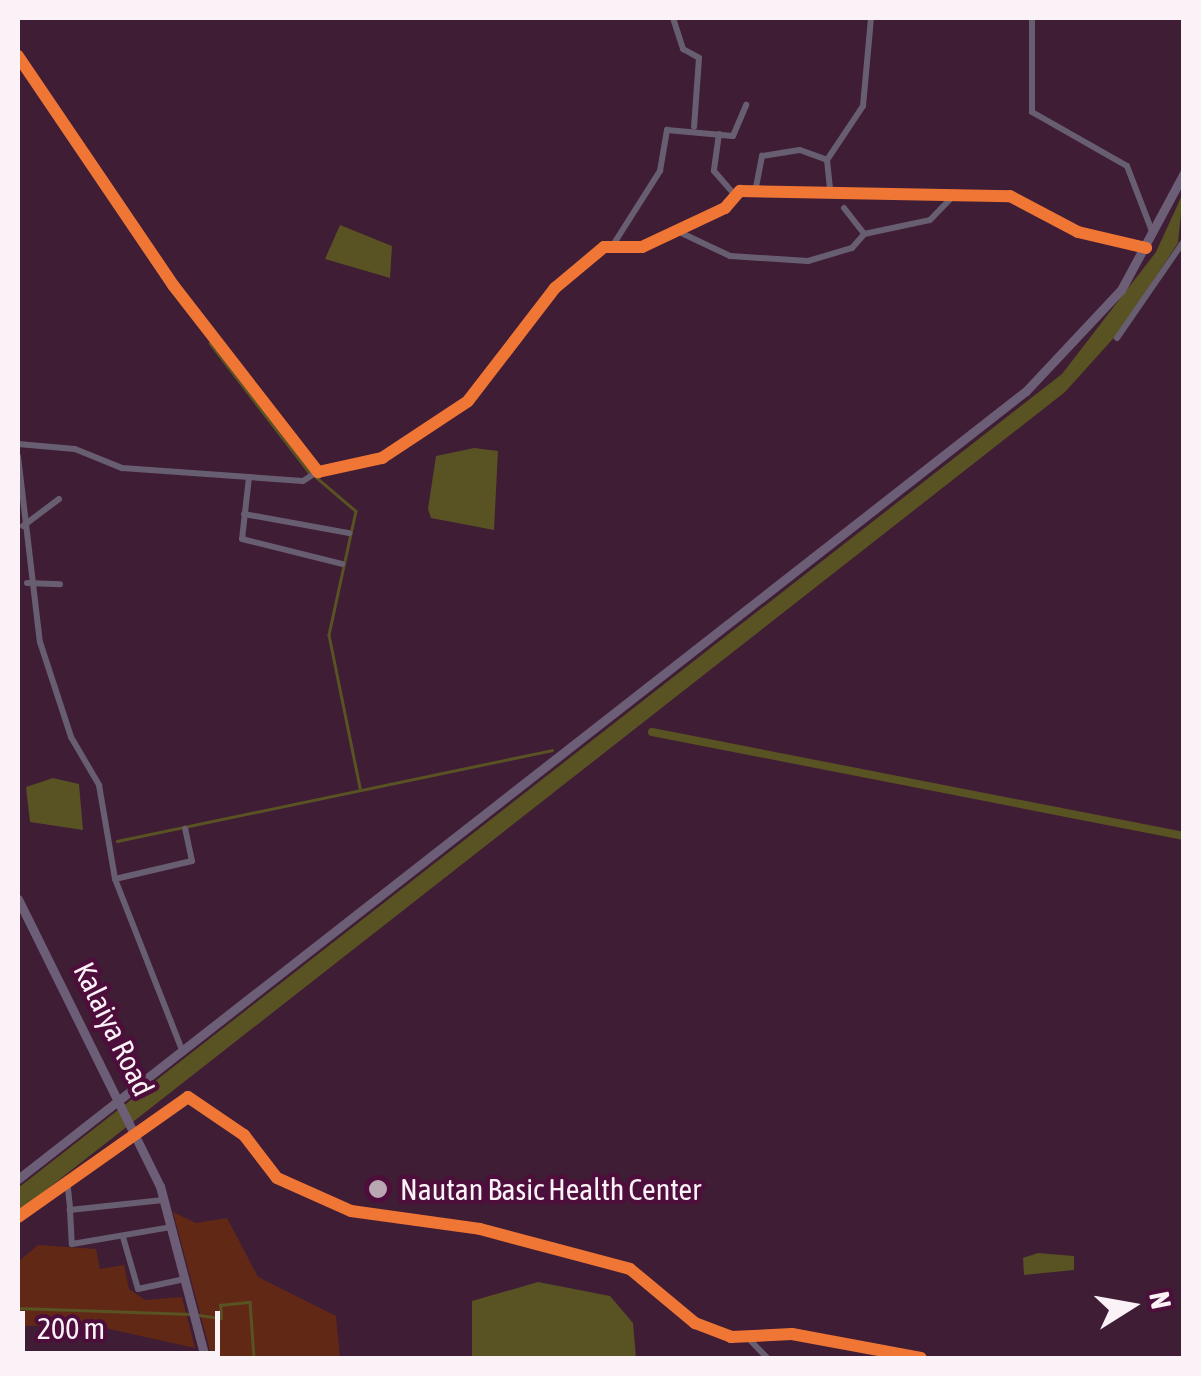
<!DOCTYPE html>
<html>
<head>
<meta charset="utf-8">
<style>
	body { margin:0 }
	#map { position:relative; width:1201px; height:1376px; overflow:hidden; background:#3f1d35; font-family:"Asap Condensed",sans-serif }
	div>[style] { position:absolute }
	.green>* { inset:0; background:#612915 }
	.water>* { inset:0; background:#595223 }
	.stream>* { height:2.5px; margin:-1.25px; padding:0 1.25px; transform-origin:1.25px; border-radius:1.25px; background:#595223 }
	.canal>* { height:8px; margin:-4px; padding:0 4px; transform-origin:4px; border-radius:4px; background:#595223 }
	.minor>* { height:6px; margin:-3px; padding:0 3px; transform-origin:3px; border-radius:3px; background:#685e72 }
	.secondary>* { height:9px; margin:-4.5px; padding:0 4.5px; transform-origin:4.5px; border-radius:4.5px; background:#6c5e76 }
	.cycleway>* { height:12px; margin:-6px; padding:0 6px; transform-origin:6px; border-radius:6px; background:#f07635 }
	.dots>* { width:28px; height:28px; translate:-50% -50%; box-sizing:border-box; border:5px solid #4e0e3b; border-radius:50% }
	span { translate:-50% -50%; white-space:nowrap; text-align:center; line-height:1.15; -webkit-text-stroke:9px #4e0e3b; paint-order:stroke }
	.street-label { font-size:30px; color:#fbf2f7 }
	.poi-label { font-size:30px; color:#fbf2f7 }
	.left { translate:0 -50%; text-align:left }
	.frame { position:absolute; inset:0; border:20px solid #fbf2f7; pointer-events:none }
	.north { position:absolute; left:1081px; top:1256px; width:100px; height:100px; -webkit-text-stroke:8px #4e0e3b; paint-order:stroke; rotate:79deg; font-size:28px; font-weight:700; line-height:40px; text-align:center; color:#fbf2f7 }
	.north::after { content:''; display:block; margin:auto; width:35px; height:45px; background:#fbf2f7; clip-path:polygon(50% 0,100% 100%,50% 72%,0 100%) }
	.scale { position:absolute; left:20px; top:1311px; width:200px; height:45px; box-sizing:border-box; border:5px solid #fbf2f7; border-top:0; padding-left:12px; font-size:30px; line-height:35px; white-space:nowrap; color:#fbf2f7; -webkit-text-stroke:8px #4e0e3b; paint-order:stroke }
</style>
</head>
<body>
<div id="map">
	<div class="green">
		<i style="clip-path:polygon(173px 1212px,196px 1223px,227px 1218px,258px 1277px,336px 1316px,340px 1358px,212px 1358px)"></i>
		<i style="clip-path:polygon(38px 1245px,96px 1249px,100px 1269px,124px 1265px,129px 1289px,145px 1300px,182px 1297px,195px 1348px,91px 1325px,18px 1326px,18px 1262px)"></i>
	</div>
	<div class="water">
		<i style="clip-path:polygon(1183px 193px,1178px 243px,1120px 331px,1065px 392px,18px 1212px,18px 1188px,1062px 374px,1156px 252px)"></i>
		<i style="clip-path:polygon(340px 225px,392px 246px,390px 278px,325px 259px)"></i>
		<i style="clip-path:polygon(474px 448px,498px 451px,494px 530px,431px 518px,428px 509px,436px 456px)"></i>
		<i style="clip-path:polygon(53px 778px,79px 784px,83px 830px,30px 822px,26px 787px)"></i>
		<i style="clip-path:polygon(1038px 1253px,1074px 1256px,1074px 1270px,1024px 1275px,1023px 1258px)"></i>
		<i style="clip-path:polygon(538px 1282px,610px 1296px,633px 1323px,636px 1358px,472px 1358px,472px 1301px)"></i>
	</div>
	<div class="stream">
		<i style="left:210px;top:343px;width:163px;rotate:52.5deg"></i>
		<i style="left:316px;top:477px;width:52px;rotate:40.4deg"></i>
		<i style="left:356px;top:511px;width:127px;rotate:102.3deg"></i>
		<i style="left:329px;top:635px;width:156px;rotate:78.5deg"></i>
		<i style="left:117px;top:841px;width:444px;rotate:-11.8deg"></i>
		<i style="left:18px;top:1308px;width:173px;rotate:2deg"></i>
		<i style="left:199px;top:1315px;width:22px;rotate:8deg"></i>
		<i style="left:221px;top:1318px;width:13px;rotate:-94deg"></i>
		<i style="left:220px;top:1305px;width:30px;rotate:-6deg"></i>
		<i style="left:250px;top:1302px;width:56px;rotate:85.9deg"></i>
	</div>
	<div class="canal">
		<i style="left:652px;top:732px;width:542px;rotate:11.06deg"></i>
	</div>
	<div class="minor">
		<i style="left:673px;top:18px;width:33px;rotate:72deg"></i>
		<i style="left:683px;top:49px;width:18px;rotate:29deg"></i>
		<i style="left:699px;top:58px;width:69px;rotate:94.1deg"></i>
		<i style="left:1032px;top:18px;width:94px;rotate:90deg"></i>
		<i style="left:1032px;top:112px;width:109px;rotate:29.6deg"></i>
		<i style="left:1127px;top:166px;width:70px;rotate:69deg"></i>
		<i style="left:18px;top:56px;width:277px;rotate:55.9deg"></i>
		<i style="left:173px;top:285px;width:237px;rotate:52.2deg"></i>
		<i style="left:318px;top:472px;width:66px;rotate:-12.3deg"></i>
		<i style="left:382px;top:458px;width:103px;rotate:-33.5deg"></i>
		<i style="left:468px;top:401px;width:143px;rotate:-52.4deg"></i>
		<i style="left:555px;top:288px;width:64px;rotate:-39.9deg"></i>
		<i style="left:604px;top:247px;width:38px"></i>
		<i style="left:642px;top:247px;width:92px;rotate:-25.2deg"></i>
		<i style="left:725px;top:208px;width:23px;rotate:-49deg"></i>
		<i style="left:740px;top:191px;width:270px;rotate:1.1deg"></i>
		<i style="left:1010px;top:196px;width:77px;rotate:27.9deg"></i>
		<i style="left:1078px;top:232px;width:70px;rotate:13.2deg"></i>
		<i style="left:719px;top:134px;width:37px;rotate:98deg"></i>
		<i style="left:714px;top:171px;width:30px;rotate:49deg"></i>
		<i style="left:827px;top:160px;width:65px;rotate:-56.3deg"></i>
		<i style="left:863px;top:106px;width:88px;rotate:-84.8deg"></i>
		<i style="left:756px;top:187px;width:32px;rotate:-79deg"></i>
		<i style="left:762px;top:156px;width:38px;rotate:-9deg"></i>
		<i style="left:800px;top:150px;width:29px;rotate:20deg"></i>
		<i style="left:827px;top:160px;width:30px;rotate:84deg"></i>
		<i style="left:844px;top:208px;width:33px;rotate:52deg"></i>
		<i style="left:675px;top:230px;width:61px;rotate:25.3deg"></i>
		<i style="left:730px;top:256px;width:78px;rotate:3.7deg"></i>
		<i style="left:808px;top:261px;width:46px;rotate:-16.5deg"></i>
		<i style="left:852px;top:248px;width:18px;rotate:-49deg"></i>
		<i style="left:864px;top:234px;width:67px;rotate:-12deg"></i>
		<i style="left:930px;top:220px;width:35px;rotate:-46deg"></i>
		<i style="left:613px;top:245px;width:88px;rotate:-57.6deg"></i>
		<i style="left:660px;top:171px;width:42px;rotate:-80.3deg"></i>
		<i style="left:667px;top:130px;width:66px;rotate:5.2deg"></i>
		<i style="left:733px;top:136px;width:34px;rotate:-67deg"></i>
		<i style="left:1117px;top:338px;width:118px;rotate:-55.4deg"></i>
		<i style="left:18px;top:444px;width:57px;rotate:5deg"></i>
		<i style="left:75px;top:449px;width:51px;rotate:22deg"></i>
		<i style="left:122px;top:468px;width:181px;rotate:4.1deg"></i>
		<i style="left:303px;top:481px;width:17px;rotate:-33deg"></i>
		<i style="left:18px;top:456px;width:187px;rotate:83.3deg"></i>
		<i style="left:40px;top:642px;width:100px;rotate:71.9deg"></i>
		<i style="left:71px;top:737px;width:56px;rotate:59.7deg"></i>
		<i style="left:99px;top:785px;width:95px;rotate:80.3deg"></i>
		<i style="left:115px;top:879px;width:184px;rotate:68.6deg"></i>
		<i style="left:249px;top:477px;width:62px;rotate:96.4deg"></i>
		<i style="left:242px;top:539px;width:103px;rotate:14deg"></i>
		<i style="left:244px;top:514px;width:107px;rotate:10.3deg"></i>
		<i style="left:23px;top:526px;width:45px;rotate:-36.9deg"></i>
		<i style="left:27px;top:583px;width:33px;rotate:2deg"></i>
		<i style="left:115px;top:879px;width:79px;rotate:-13.2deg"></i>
		<i style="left:192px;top:861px;width:33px;rotate:-102deg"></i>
		<i style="left:67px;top:1179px;width:31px;rotate:84deg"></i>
		<i style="left:163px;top:1200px;width:94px;rotate:173.9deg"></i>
		<i style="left:70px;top:1210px;width:34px;rotate:87deg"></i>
		<i style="left:72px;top:1244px;width:100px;rotate:-9.7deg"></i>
		<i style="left:18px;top:1217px;width:208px;rotate:-35.2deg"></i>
		<i style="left:188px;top:1097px;width:68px;rotate:34.2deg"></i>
		<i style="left:244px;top:1135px;width:54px;rotate:52.5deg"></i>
		<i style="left:277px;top:1178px;width:81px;rotate:24deg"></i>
		<i style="left:351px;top:1211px;width:130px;rotate:7.9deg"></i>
		<i style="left:480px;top:1229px;width:155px;rotate:14.9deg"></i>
		<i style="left:630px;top:1269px;width:85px;rotate:39.7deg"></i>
		<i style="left:695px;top:1323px;width:39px;rotate:21deg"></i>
		<i style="left:731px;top:1337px;width:61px;rotate:-2.8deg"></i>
		<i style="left:792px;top:1334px;width:131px;rotate:10.5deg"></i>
		<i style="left:123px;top:1237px;width:54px;rotate:73.9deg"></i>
		<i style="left:138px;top:1289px;width:48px;rotate:-12deg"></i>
		<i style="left:748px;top:1338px;width:28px;rotate:46deg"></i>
	</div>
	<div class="secondary">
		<i style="left:18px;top:899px;width:320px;rotate:63.7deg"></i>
		<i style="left:160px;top:1186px;width:178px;rotate:75.3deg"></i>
		<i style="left:18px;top:1179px;width:1279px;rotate:-38.02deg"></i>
		<i style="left:1026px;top:391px;width:139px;rotate:-46.8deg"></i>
		<i style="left:1121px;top:290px;width:133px;rotate:-61.7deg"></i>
	</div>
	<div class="cycleway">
		<i style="left:18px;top:56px;width:277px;rotate:55.9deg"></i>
		<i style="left:173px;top:285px;width:237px;rotate:52.2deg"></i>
		<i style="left:318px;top:472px;width:66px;rotate:-12.3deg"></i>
		<i style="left:382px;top:458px;width:103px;rotate:-33.5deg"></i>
		<i style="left:468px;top:401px;width:143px;rotate:-52.4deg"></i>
		<i style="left:555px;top:288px;width:64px;rotate:-39.9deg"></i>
		<i style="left:604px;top:247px;width:38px"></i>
		<i style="left:642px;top:247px;width:92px;rotate:-25.2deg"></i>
		<i style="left:725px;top:208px;width:23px;rotate:-49deg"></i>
		<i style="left:740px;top:191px;width:270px;rotate:1.1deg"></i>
		<i style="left:1010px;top:196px;width:77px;rotate:27.9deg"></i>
		<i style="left:1078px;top:232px;width:70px;rotate:13.2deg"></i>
		<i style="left:18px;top:1217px;width:208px;rotate:-35.2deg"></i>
		<i style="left:188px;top:1097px;width:68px;rotate:34.2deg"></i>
		<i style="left:244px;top:1135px;width:54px;rotate:52.5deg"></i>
		<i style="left:277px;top:1178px;width:81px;rotate:24deg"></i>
		<i style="left:351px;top:1211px;width:130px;rotate:7.9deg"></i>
		<i style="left:480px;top:1229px;width:155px;rotate:14.9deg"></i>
		<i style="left:630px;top:1269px;width:85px;rotate:39.7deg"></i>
		<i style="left:695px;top:1323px;width:39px;rotate:21deg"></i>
		<i style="left:731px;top:1337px;width:61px;rotate:-2.8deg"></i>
		<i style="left:792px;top:1334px;width:131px;rotate:10.5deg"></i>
	</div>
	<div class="dots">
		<i style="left:378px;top:1189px;background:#b9a7b3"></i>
	</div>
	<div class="street-label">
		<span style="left:114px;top:1029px;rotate:64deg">Kalaiya Road</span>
	</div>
	<div class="poi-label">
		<span class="left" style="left:400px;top:1189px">Nautan Basic Health Center</span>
	</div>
	<div class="frame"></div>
	<div class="north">N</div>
	<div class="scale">200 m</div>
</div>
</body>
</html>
